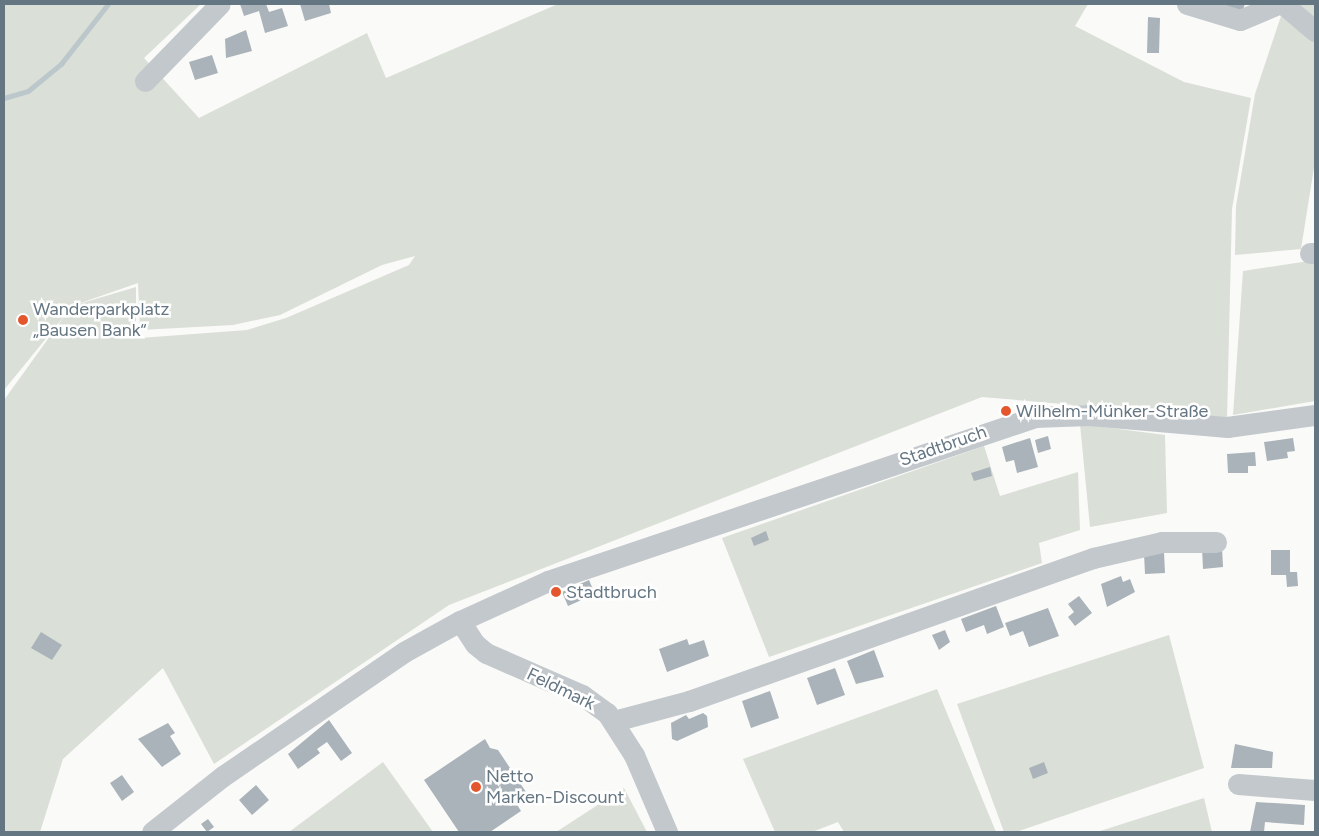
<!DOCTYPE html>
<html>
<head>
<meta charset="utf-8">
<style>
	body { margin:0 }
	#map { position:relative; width:1319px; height:836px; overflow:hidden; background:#fafaf8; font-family:Figtree,sans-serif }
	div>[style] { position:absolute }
	.green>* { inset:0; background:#dadfd7 }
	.stream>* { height:4.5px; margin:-2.25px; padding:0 2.25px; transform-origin:2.25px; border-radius:2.25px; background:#bbc7cb }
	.building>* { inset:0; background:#aab3b9 }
	.minor>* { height:21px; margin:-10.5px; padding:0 10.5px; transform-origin:10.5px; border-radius:10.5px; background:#c3c8cc }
	.dots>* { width:14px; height:14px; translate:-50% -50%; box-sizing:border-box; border:2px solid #fff; border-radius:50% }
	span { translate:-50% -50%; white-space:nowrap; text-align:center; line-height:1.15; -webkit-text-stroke:5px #fff; paint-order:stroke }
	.poi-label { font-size:18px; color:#657683 }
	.left { translate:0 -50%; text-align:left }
	.street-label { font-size:18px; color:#657683 }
	.frame { position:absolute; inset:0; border:5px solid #657683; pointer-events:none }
</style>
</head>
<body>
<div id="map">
	<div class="green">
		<i style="clip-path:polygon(evenodd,4px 4px,201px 4px,144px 58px,199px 118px,367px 33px,386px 78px,558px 4px,1088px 4px,1075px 26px,1184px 82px,1251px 98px,1232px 209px,1227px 418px,982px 397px,449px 605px,214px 764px,163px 668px,63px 759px,40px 832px,4px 832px,4px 400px,66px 314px,4px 390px,4px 4px,415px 256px,409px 265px,286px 318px,247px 330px,140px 338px,136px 331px,136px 287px,72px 306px,138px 283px,140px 330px,233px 325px,280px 315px,382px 265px,415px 256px)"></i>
		<i style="clip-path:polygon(1285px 4px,1315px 4px,1315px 161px,1301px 249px,1235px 255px,1236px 206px,1255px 94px)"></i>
		<i style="clip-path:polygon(1315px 260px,1315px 401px,1233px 415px,1243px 271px)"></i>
		<i style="clip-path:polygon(1080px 424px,1165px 435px,1167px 513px,1090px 527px)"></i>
		<i style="clip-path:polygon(984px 446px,1000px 496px,1078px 472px,1080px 530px,1039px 543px,1042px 563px,769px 657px,722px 538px)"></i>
		<i style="clip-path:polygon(1169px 635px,1204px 768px,1016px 832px,1004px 832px,957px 704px)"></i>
		<i style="clip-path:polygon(937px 689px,996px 832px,844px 832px,838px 822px,812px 832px,775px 832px,743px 759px)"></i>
		<i style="clip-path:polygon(383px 762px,433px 832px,289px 832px)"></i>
		<i style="clip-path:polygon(624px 788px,647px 832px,556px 832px)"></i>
		<i style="clip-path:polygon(1204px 798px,1212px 832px,1097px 832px)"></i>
	</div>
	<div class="stream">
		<i style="left:4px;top:98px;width:25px;rotate:-16deg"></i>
		<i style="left:28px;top:91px;width:43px;rotate:-39.3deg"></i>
		<i style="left:61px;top:64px;width:76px;rotate:-51.9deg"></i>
	</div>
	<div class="building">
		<i style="clip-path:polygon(240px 4px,266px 4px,269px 12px,282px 8px,288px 26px,265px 33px,259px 11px,244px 16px)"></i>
		<i style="clip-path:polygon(300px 4px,329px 4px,331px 13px,305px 21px)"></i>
		<i style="clip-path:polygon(1211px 4px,1245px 4px,1241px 15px)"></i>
		<i style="clip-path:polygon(1148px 17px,1160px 18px,1159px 53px,1147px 53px)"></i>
		<i style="clip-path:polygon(246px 30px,252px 51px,226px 58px,225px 39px)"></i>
		<i style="clip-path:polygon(212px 55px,218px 73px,195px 80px,189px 62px)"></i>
		<i style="clip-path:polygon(1048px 436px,1051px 449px,1038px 453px,1035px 440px)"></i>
		<i style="clip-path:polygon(1030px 438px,1038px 467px,1017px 473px,1014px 460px,1006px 462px,1002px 447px)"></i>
		<i style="clip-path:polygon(1293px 438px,1295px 451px,1287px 452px,1288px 458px,1267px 461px,1264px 442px)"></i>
		<i style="clip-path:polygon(1255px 452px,1256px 466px,1248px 466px,1248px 473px,1228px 473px,1227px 454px)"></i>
		<i style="clip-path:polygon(990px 467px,992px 476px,974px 481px,971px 473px)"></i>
		<i style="clip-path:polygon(766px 531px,769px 540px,754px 546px,751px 538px)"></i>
		<i style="clip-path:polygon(1222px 547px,1223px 567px,1203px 569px,1202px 548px)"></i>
		<i style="clip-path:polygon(1271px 550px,1290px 550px,1290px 572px,1297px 572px,1298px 586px,1287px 587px,1286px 575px,1271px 575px)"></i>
		<i style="clip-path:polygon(1164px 552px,1165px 573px,1145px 574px,1144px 554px)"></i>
		<i style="clip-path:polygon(1121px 576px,1123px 582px,1130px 579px,1135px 592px,1107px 607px,1101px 584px)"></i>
		<i style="clip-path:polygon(589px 580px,595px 594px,568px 606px,562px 592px)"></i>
		<i style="clip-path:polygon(1079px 596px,1092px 613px,1075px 626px,1068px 617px,1074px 612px,1068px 604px)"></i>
		<i style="clip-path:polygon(996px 606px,1004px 627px,987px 634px,984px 625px,966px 632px,961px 619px)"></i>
		<i style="clip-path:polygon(1048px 608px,1059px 636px,1029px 647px,1023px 631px,1010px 636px,1005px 623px)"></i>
		<i style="clip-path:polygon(945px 630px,950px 642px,939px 650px,932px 635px)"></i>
		<i style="clip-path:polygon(41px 632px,62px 645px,52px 660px,31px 648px)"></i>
		<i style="clip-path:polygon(687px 639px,689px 645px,704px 640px,709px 656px,667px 672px,659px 649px)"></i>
		<i style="clip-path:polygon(874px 650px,884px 677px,856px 684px,847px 661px)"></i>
		<i style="clip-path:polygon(835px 668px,845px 695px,817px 705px,807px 678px)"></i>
		<i style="clip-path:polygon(770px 691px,779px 718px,751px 728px,742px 701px)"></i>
		<i style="clip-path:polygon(703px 713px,707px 716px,708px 727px,677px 741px,672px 739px,671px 723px,686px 715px,689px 719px)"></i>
		<i style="clip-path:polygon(329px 720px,352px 753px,341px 761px,327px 742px,317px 749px,320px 753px,298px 769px,288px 754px)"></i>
		<i style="clip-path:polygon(168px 723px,175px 733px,170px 736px,181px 754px,162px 767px,138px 739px)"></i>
		<i style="clip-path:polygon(485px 739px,490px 748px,498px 750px,528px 795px,516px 803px,521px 811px,490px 832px,459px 832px,424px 780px)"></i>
		<i style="clip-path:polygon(1235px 744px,1273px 752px,1272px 768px,1231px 768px)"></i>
		<i style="clip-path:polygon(1044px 762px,1048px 773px,1033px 779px,1029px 768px)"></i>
		<i style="clip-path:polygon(122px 775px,134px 792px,122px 801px,110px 783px)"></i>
		<i style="clip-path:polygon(256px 785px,269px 800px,252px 815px,239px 800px)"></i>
		<i style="clip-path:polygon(1256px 802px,1305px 805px,1304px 825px,1265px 822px,1264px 832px,1250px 832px)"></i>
		<i style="clip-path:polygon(208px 819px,214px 827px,207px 832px,201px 824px)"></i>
	</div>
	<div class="minor">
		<i style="left:1187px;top:4px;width:55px;rotate:16.8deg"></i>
		<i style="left:1240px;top:20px;width:41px;rotate:-22.8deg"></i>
		<i style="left:1283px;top:4px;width:42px;rotate:40.2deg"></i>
		<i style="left:145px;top:81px;width:107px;rotate:-45.8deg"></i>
		<i style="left:1310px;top:253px;width:5px"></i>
		<i style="left:460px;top:621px;width:27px;rotate:57deg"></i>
		<i style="left:475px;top:644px;width:14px;rotate:39deg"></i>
		<i style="left:486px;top:653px;width:105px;rotate:23.6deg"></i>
		<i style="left:582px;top:695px;width:31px;rotate:36deg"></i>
		<i style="left:607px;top:713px;width:50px;rotate:57.3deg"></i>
		<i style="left:634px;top:755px;width:84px;rotate:66.8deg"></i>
		<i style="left:614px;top:721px;width:78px;rotate:-14.9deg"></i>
		<i style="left:689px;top:701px;width:429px;rotate:-19.5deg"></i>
		<i style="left:1093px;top:558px;width:71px;rotate:-13.1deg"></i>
		<i style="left:1162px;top:542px;width:54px"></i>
		<i style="left:1238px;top:784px;width:77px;rotate:4.5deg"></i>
		<i style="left:152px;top:832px;width:90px;rotate:-38.3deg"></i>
		<i style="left:223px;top:776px;width:219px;rotate:-34.4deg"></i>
		<i style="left:404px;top:652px;width:64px;rotate:-29deg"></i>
		<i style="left:460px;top:621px;width:97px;rotate:-24.4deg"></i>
		<i style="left:548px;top:581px;width:514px;rotate:-18.61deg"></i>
		<i style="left:1035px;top:417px;width:54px;rotate:-2.1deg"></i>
		<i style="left:1089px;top:415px;width:139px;rotate:5deg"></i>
		<i style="left:1227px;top:427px;width:89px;rotate:-7.8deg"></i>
	</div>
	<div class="dots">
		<i style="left:23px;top:320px;background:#e4572e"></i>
		<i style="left:1006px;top:411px;background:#e4572e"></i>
		<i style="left:556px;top:592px;background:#e4572e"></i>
		<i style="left:476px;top:787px;background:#e4572e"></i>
	</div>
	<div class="poi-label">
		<span class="left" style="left:33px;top:320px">Wanderparkplatz<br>„Bausen Bank“</span>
		<span class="left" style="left:1016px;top:411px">Wilhelm-Münker-Straße</span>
		<span class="left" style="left:566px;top:592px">Stadtbruch</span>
		<span class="left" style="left:486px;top:787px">Netto<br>Marken-Discount</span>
	</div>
	<div class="street-label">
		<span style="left:943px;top:446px;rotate:-19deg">Stadtbruch</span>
		<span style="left:561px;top:689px;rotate:26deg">Feldmark</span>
	</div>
	<div class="frame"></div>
</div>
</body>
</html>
